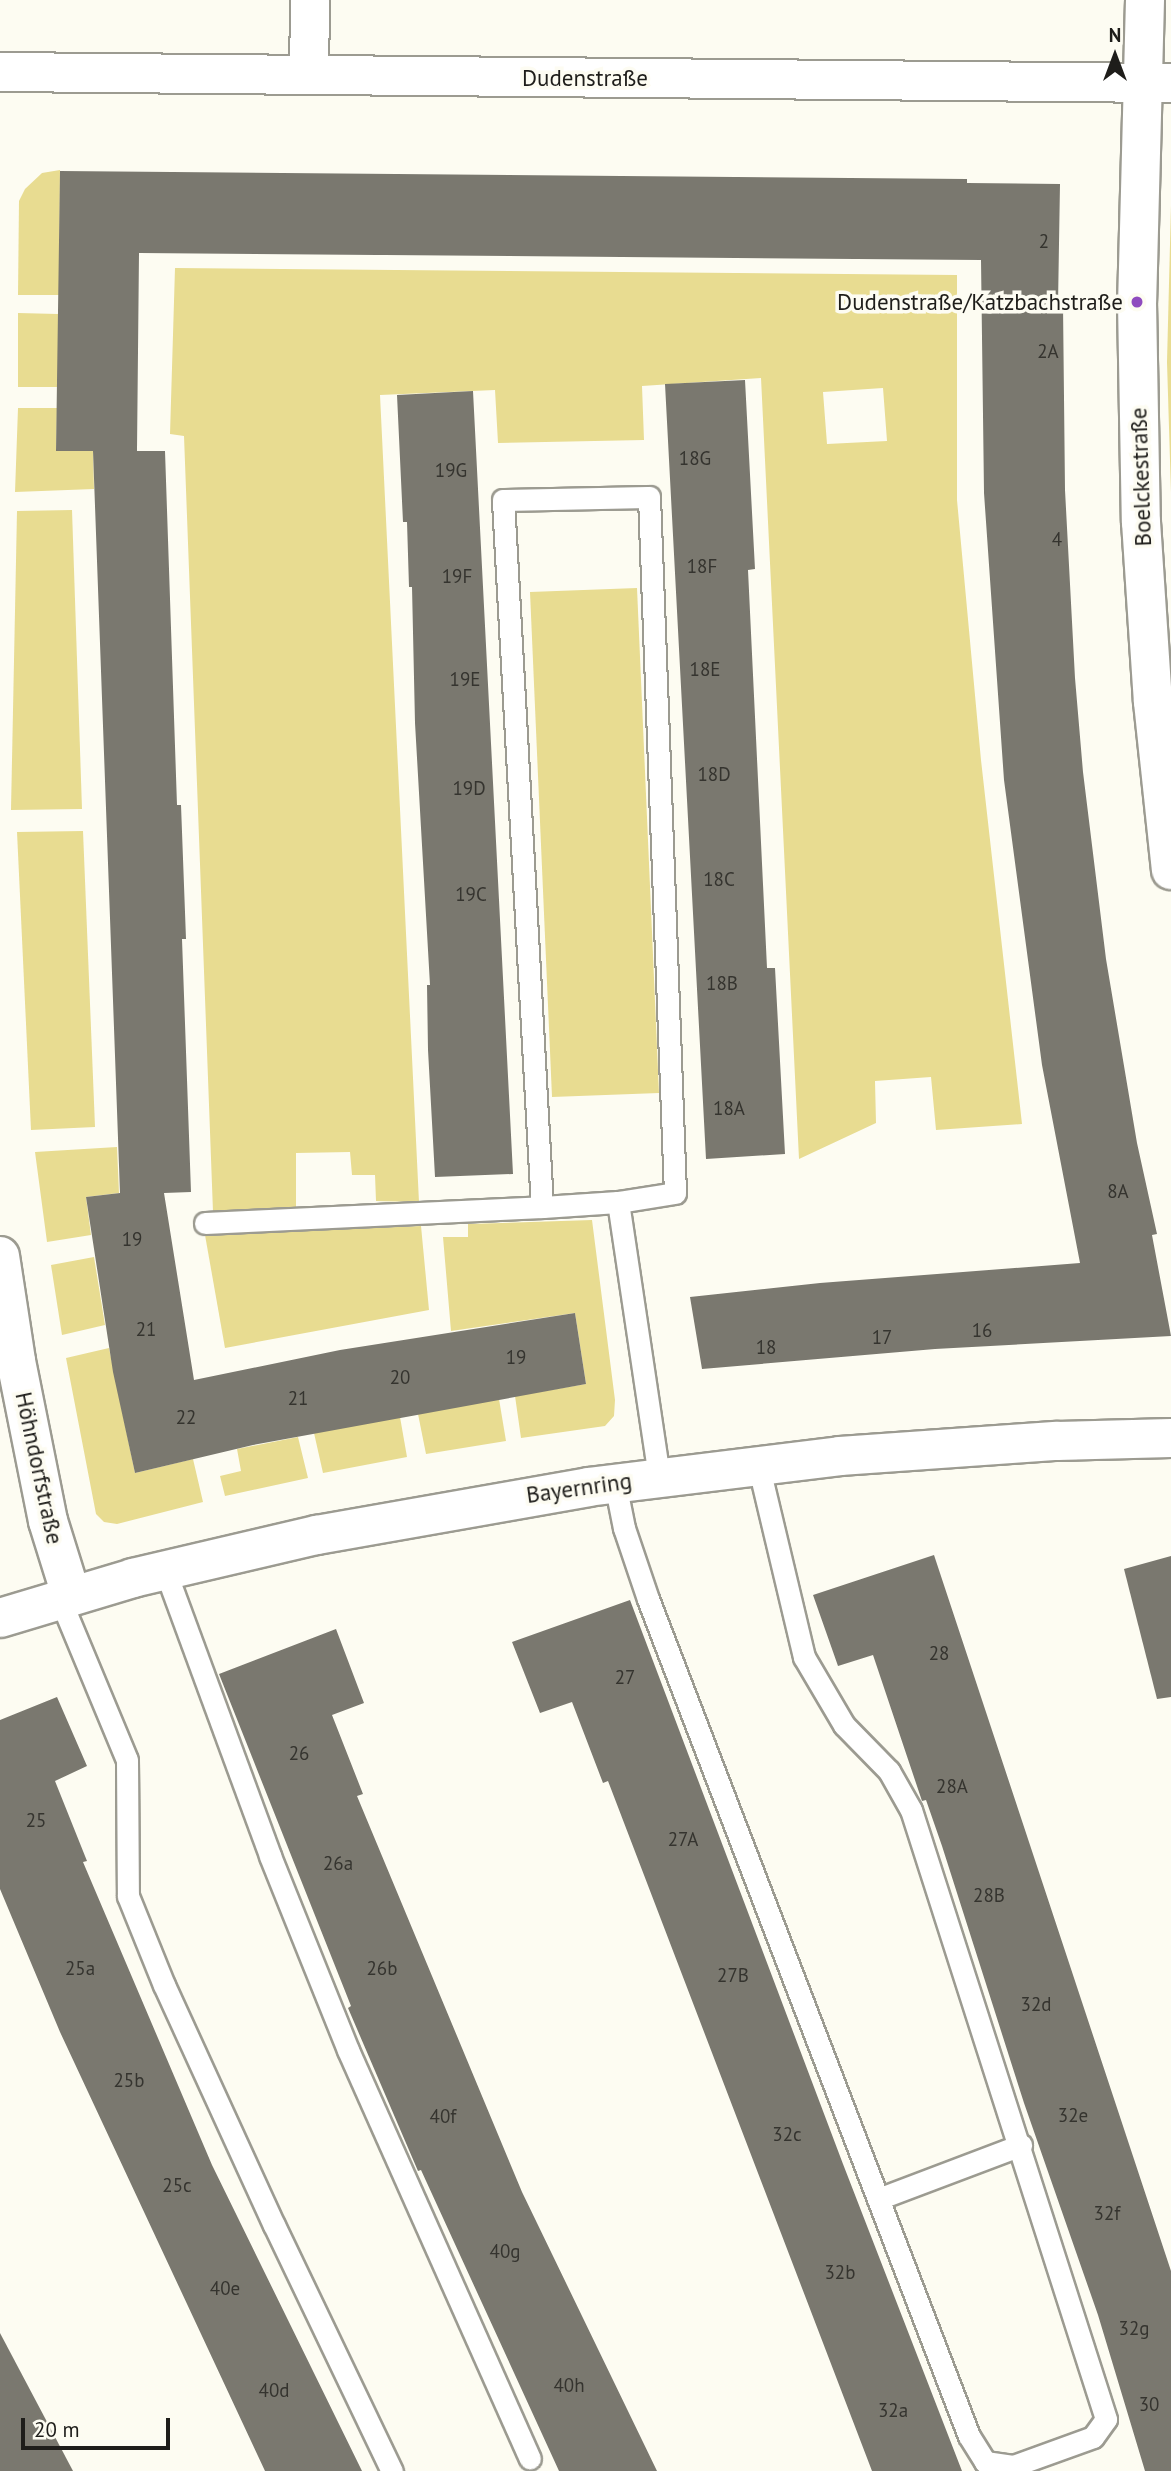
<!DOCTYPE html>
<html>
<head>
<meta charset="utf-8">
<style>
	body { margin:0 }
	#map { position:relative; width:1171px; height:2471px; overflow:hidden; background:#fdfcf2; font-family:"PT Sans",sans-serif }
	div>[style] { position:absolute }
	.green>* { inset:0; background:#e8dc91 }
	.building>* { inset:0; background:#7a786f }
	.roads { filter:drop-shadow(2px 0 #9c9b91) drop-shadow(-2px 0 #9c9b91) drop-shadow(0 2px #9c9b91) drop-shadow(0 -2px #9c9b91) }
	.service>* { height:21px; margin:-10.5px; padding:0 10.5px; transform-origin:10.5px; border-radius:10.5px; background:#fff }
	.minor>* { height:38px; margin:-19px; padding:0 19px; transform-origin:19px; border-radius:19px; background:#fff }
	.secondary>* { height:38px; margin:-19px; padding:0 19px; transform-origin:19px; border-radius:19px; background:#fff }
	.dots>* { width:19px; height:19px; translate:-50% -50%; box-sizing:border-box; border:4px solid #fdfcf2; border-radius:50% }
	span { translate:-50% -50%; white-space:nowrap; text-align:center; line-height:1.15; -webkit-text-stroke:7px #fdfcf2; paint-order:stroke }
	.number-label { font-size:19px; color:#35342f }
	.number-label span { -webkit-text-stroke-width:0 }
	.street-label { font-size:23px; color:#1e1d1a }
	.poi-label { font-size:23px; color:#1e1d1a }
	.right { translate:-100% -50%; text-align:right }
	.north { position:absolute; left:1080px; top:21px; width:70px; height:70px; -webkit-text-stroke:5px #fdfcf2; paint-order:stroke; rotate:0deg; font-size:19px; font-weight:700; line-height:28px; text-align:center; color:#1e1d1a }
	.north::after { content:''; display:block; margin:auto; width:24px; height:32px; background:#1e1d1a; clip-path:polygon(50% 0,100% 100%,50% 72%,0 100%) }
	.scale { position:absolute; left:21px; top:2418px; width:149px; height:32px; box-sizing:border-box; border:4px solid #1e1d1a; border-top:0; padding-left:9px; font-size:21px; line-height:24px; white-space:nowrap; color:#1e1d1a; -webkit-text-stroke:5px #fdfcf2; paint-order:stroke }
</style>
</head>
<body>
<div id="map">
	<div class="green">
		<i style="clip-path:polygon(60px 170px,59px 295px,18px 295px,19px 201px,25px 189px,42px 173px)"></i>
		<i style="clip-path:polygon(1171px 205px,1171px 493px,1167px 362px)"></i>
		<i style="clip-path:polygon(evenodd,175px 268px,957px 275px,957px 500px,981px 760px,1022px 1124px,936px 1130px,931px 1077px,875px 1081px,876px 1123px,799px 1159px,761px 378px,642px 386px,644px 440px,498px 443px,495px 390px,380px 395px,419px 1202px,376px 1201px,375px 1175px,352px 1175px,350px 1152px,296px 1153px,296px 1207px,213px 1212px,184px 436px,170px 434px,175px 268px,883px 388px,887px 441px,827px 444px,823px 392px,883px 388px)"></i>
		<i style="clip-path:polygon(18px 313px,58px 314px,58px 387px,18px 387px)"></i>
		<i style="clip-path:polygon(18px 408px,57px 408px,56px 451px,93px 451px,94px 489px,15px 492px)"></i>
		<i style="clip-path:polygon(72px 510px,82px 809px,11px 810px,17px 511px)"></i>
		<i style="clip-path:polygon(637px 588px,659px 1093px,552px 1097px,530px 592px)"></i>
		<i style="clip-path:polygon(83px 831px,95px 1127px,31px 1130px,17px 832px)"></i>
		<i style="clip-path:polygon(117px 1147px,119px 1193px,86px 1197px,91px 1235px,47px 1242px,35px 1152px)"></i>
		<i style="clip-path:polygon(592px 1220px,615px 1400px,614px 1416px,605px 1426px,521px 1438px,515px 1396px,586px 1384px,575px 1313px,451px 1331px,443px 1237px,468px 1237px,468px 1224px)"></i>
		<i style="clip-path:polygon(421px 1226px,429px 1310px,225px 1348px,205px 1235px)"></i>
		<i style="clip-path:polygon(94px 1257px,105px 1325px,62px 1335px,51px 1265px)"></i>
		<i style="clip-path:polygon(109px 1348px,135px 1473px,193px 1459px,203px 1502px,117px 1524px,104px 1522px,96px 1514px,66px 1358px)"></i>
		<i style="clip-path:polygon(499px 1399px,506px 1441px,426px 1454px,418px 1414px)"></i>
		<i style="clip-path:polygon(400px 1417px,407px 1457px,323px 1473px,314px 1433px)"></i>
		<i style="clip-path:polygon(298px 1437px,308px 1478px,225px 1496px,220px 1476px,241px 1471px,237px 1449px)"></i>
	</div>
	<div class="building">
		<i style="clip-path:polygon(60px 171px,967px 179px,967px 183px,1060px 184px,1058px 305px,1063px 305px,1065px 490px,1075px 678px,1083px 772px,1106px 959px,1137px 1143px,1157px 1234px,1152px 1235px,1171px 1336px,935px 1349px,702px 1369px,690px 1297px,820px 1283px,1080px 1263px,1042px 1065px,1004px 780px,984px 493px,981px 260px,139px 253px,137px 451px,165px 451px,177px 805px,181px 805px,186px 939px,182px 939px,191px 1192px,164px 1193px,194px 1380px,340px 1350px,575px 1313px,586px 1384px,253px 1445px,135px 1473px,113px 1372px,86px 1197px,120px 1193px,93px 451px,56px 451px)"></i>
		<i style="clip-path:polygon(745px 380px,755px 569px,748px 570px,767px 968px,775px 968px,785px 1154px,706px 1159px,665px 384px)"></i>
		<i style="clip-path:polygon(473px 391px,513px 1174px,435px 1177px,428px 1050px,427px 985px,430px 985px,415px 723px,412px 587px,409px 587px,407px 522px,403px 522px,397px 395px)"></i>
		<i style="clip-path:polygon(934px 1555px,1171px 2271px,1171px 2471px,1145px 2471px,1098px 2315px,1024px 2103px,942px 1846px,926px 1800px,922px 1801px,873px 1655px,838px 1666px,813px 1595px)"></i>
		<i style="clip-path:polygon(1171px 1556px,1171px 1697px,1157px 1699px,1124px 1569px)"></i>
		<i style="clip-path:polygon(630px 1600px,843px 2164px,962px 2471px,872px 2471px,608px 1781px,603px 1783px,572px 1702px,540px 1713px,512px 1642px)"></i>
		<i style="clip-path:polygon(336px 1629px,364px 1703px,332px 1715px,363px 1794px,357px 1796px,522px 2192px,657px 2471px,559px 2471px,421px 2170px,418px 2171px,348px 2008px,351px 2006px,219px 1674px)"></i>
		<i style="clip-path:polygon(57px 1697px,87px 1766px,55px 1781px,87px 1861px,83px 1862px,212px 2165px,362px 2471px,265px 2471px,60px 2032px,0 1889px,0 1720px)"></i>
		<i style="clip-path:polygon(0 2333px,73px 2471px,0 2471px)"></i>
	</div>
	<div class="roads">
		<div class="service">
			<i style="left:618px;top:1202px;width:76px;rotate:176.2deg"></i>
			<i style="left:542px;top:1207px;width:708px;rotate:-93.16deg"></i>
			<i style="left:503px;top:500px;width:146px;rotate:-1.2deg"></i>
			<i style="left:649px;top:497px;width:696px;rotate:87.86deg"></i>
			<i style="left:675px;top:1193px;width:58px;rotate:171deg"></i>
			<i style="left:618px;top:1202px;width:278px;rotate:81.5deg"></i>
			<i style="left:205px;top:1223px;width:337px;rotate:-2.7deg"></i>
			<i style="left:615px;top:1483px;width:46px;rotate:78.7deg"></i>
			<i style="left:624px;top:1528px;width:75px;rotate:71.3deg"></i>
			<i style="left:648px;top:1599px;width:896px;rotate:69.02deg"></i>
			<i style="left:969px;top:2436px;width:31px;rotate:58deg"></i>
			<i style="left:985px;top:2462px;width:28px;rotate:8deg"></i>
			<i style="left:1013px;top:2466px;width:85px;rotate:-19.9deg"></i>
			<i style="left:1093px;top:2437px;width:22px;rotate:-54deg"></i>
			<i style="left:1106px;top:2419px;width:639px;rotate:-107.75deg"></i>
			<i style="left:911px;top:1810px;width:45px;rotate:-119.4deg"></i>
			<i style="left:889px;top:1771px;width:64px;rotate:-134.4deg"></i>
			<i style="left:844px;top:1725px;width:79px;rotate:-120.5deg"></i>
			<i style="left:804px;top:1657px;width:198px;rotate:-103.4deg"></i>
			<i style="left:165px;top:1570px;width:305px;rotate:69.8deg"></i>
			<i style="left:270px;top:1856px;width:209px;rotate:68.1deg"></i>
			<i style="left:348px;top:2050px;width:447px;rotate:66deg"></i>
			<i style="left:60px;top:1599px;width:174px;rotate:67.4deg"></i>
			<i style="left:127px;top:1760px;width:136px;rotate:89.6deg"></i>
			<i style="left:128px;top:1896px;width:96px;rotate:68deg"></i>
			<i style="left:164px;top:1985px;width:264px;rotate:65.4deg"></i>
			<i style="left:274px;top:2225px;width:273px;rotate:64.4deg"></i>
			<i style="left:878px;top:2199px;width:153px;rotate:-20.7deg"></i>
		</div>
		<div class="minor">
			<i style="left:309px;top:75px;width:75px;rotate:-89.2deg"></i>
			<i style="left:0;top:1256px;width:106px;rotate:81.3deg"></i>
			<i style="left:16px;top:1361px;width:163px;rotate:78.7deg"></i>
			<i style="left:48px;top:1521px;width:77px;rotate:72.7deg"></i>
			<i style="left:0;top:1618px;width:139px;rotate:-16.7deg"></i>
			<i style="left:133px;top:1578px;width:189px;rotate:-13.2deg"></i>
			<i style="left:317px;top:1535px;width:275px;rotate:-10deg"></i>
			<i style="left:588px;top:1487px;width:254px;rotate:-7deg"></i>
			<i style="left:840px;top:1456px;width:218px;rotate:-4deg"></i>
			<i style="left:1057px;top:1441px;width:114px;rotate:-1.5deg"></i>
		</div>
		<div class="secondary">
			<i style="left:1145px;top:0;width:302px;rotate:91.5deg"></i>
			<i style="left:1137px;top:302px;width:220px;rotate:89deg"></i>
			<i style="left:1141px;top:522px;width:180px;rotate:86.2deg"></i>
			<i style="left:1153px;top:702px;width:169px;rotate:83.9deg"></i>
			<i style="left:0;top:72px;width:1171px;rotate:0.54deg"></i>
		</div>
	</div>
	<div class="dots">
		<i style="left:1137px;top:302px;background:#8f4bbf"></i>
	</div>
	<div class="number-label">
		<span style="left:1044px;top:242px">2</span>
		<span style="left:1048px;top:352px">2A</span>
		<span style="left:695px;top:459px">18G</span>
		<span style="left:451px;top:471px">19G</span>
		<span style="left:1057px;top:540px">4</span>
		<span style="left:702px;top:567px">18F</span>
		<span style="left:457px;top:577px">19F</span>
		<span style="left:705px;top:670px">18E</span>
		<span style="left:465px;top:680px">19E</span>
		<span style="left:714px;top:775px">18D</span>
		<span style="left:469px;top:789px">19D</span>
		<span style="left:719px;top:880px">18C</span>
		<span style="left:471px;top:895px">19C</span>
		<span style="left:722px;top:984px">18B</span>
		<span style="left:729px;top:1109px">18A</span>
		<span style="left:1118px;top:1192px">8A</span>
		<span style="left:132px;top:1240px">19</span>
		<span style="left:146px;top:1330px">21</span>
		<span style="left:982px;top:1331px">16</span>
		<span style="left:882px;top:1338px">17</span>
		<span style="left:766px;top:1348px">18</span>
		<span style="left:516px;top:1358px">19</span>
		<span style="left:400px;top:1378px">20</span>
		<span style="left:298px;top:1399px">21</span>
		<span style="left:186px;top:1418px">22</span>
		<span style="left:939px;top:1654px">28</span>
		<span style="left:625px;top:1678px">27</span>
		<span style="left:299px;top:1754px">26</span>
		<span style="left:952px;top:1787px">28A</span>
		<span style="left:36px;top:1821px">25</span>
		<span style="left:683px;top:1840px">27A</span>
		<span style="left:338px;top:1864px">26a</span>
		<span style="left:989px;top:1896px">28B</span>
		<span style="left:80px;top:1969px">25a</span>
		<span style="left:382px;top:1969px">26b</span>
		<span style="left:733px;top:1976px">27B</span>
		<span style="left:1036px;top:2005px">32d</span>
		<span style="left:129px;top:2081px">25b</span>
		<span style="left:1073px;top:2116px">32e</span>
		<span style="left:443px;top:2117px">40f</span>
		<span style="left:787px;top:2135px">32c</span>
		<span style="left:177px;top:2186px">25c</span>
		<span style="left:1107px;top:2214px">32f</span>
		<span style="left:505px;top:2252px">40g</span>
		<span style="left:840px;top:2273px">32b</span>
		<span style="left:225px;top:2289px">40e</span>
		<span style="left:1134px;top:2329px">32g</span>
		<span style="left:569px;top:2386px">40h</span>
		<span style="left:274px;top:2391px">40d</span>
		<span style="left:1149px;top:2405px">30</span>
		<span style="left:893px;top:2411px">32a</span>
	</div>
	<div class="street-label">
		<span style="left:585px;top:78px">Dudenstraße</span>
		<span style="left:1141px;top:477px;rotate:-92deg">Boelckestraße</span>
		<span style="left:39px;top:1468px;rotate:78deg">Höhndorfstraße</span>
		<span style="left:579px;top:1488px;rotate:-8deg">Bayernring</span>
	</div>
	<div class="poi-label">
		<span class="right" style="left:1123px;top:302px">Dudenstraße/Katzbachstraße</span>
	</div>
	<div class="north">N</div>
	<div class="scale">20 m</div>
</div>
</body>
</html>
